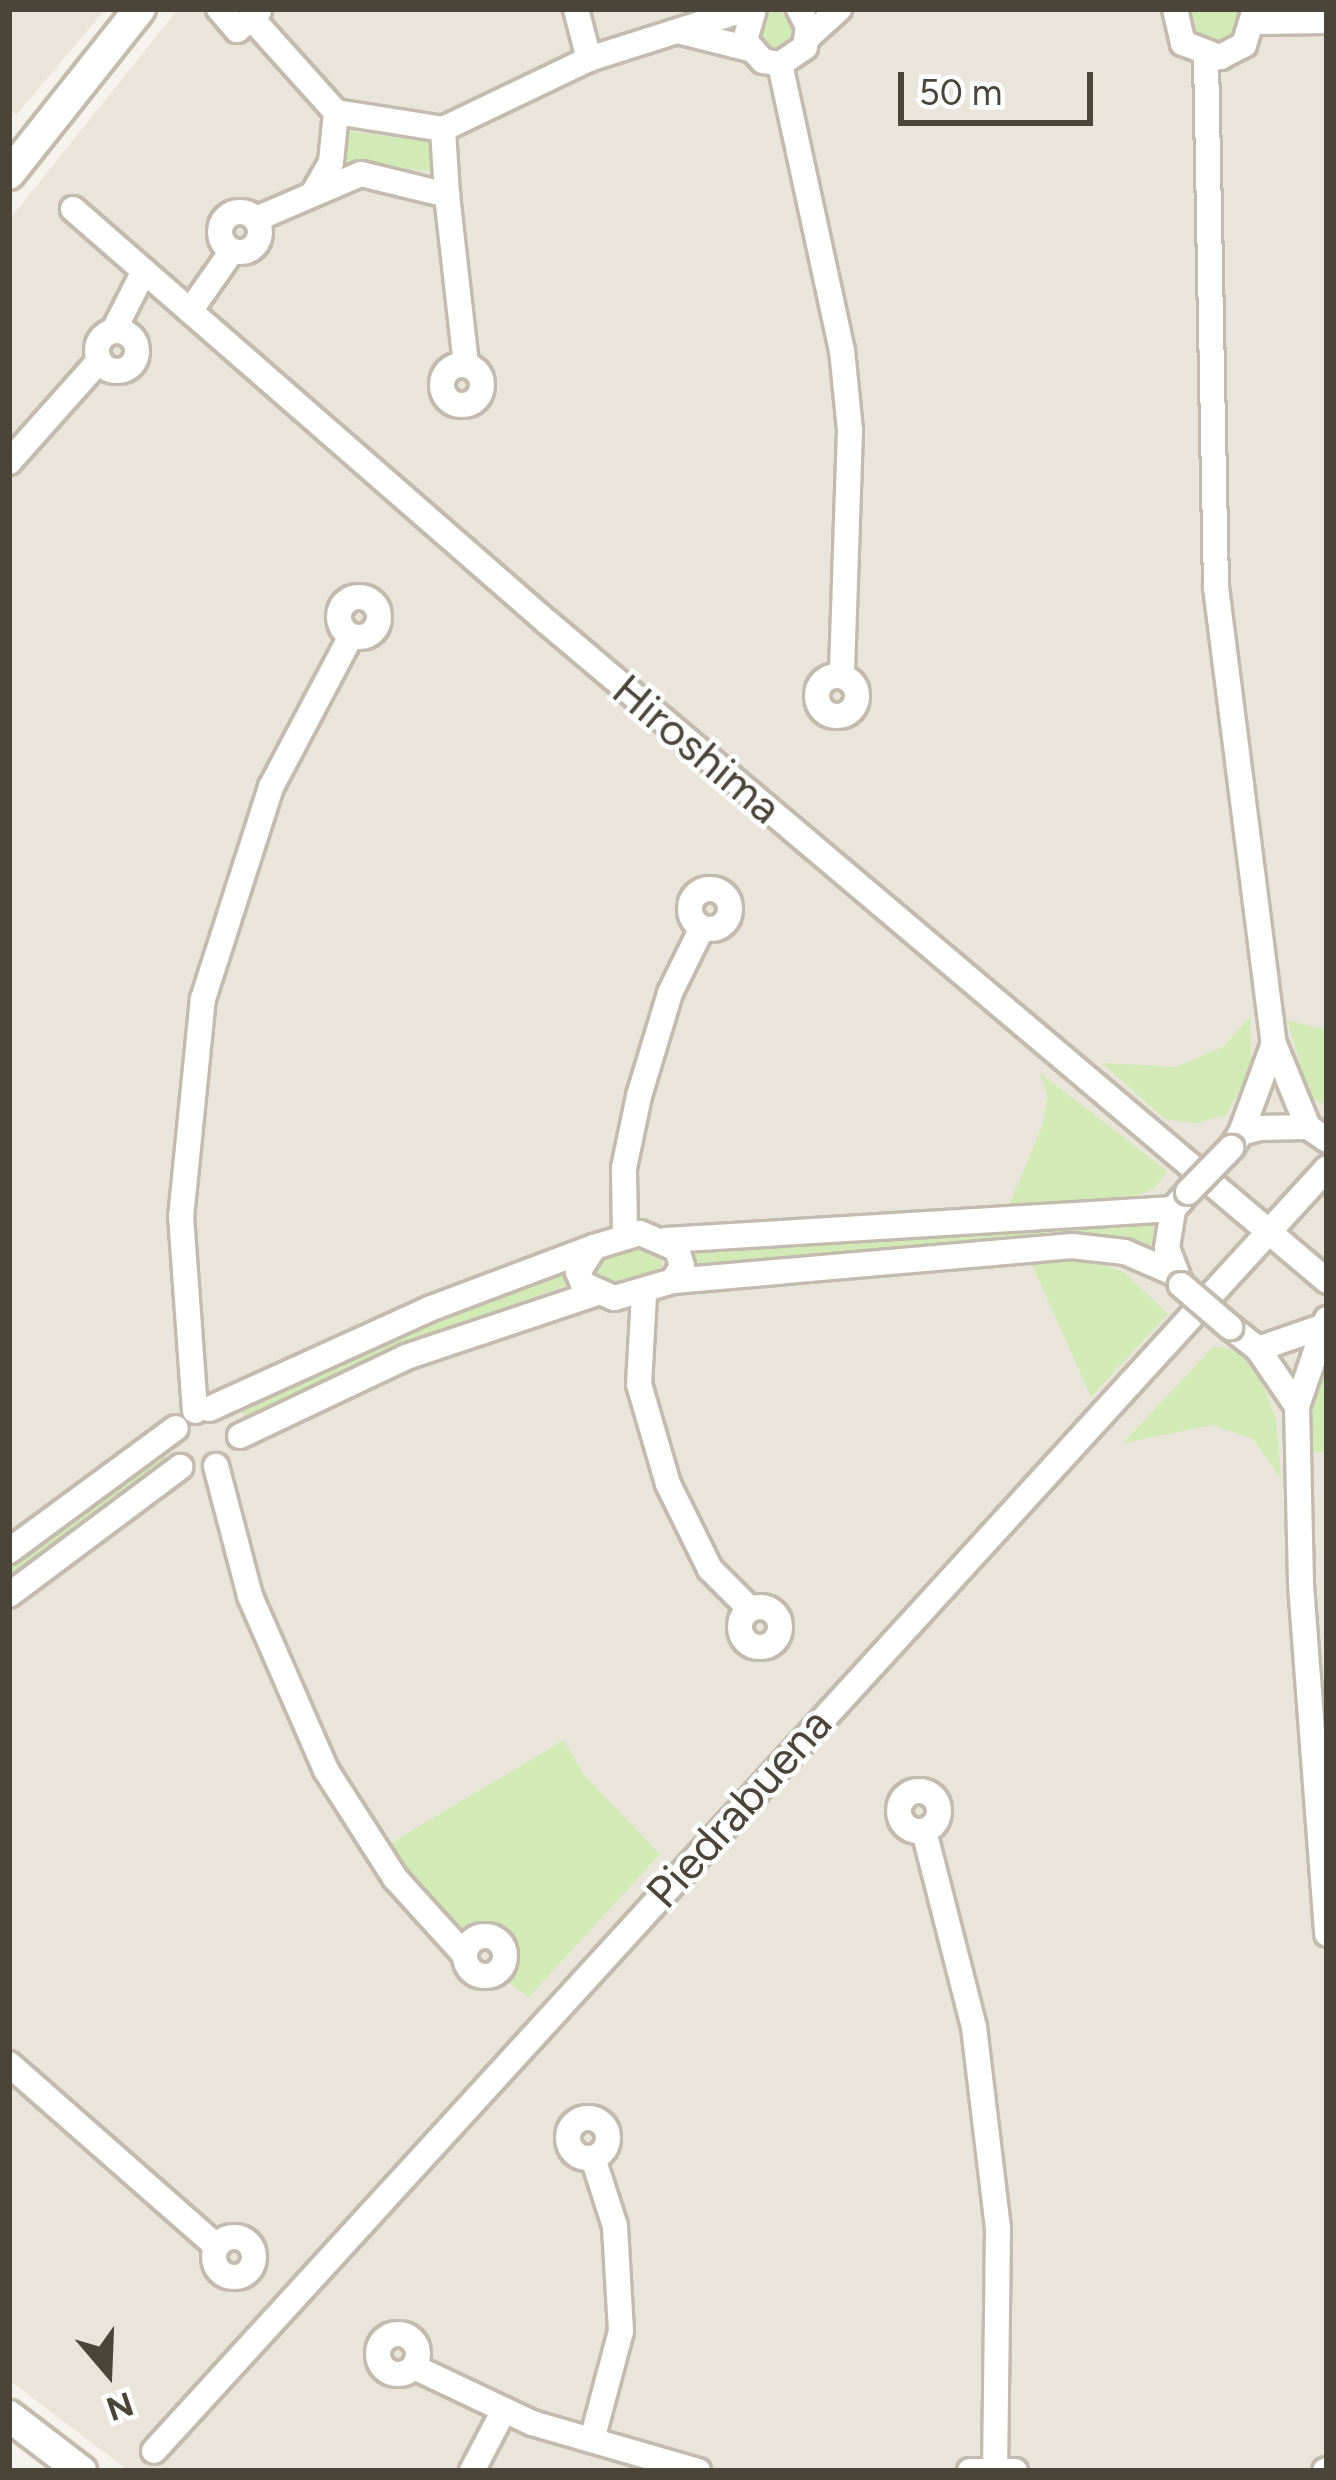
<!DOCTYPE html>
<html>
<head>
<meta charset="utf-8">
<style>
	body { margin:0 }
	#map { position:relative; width:1336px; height:2480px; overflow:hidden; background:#f6f3ec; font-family:Figtree,sans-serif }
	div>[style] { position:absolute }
	.residential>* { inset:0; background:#eae5da }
	.green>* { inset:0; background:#d2eab5 }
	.round { border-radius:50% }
	.roads { filter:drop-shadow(3px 0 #c2bbae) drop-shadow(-3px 0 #c2bbae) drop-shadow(0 3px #c2bbae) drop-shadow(0 -3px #c2bbae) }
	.minor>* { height:24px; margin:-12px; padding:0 12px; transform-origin:12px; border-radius:12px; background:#fff }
	.minor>.ring { margin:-12px; padding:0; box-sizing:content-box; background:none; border:24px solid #fff; border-radius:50% }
	.tertiary>* { height:30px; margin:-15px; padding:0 15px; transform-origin:15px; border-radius:15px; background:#fff }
	.bridges { filter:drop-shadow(3px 0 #c2bbae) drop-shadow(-3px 0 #c2bbae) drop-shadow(0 3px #c2bbae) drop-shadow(0 -3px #c2bbae) }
	.minor-bridge>* { height:24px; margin:-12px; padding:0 12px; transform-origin:12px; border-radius:12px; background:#fff }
	span { translate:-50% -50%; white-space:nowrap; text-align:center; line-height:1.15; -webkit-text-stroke:9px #fff; paint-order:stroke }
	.street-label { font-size:45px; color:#4b4439 }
	.frame { position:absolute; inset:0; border:12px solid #4b4439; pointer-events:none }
	.north { position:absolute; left:48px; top:2312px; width:120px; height:120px; -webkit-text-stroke:9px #fff; paint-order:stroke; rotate:161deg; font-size:33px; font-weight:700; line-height:48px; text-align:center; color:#4b4439 }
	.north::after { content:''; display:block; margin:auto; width:42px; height:54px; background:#4b4439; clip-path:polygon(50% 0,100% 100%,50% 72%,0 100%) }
	.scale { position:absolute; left:898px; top:72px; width:195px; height:54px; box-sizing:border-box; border:6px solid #4b4439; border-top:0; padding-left:15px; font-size:36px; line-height:42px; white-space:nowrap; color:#4b4439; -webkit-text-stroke:9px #fff; paint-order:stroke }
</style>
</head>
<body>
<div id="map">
	<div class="residential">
		<i style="clip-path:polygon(9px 9px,106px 9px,16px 115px,9px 109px)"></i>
		<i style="clip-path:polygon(178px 9px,1327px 9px,1327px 2471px,129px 2471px,9px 2380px,9px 220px)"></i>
	</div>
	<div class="green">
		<i style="clip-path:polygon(1187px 9px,1243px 9px,1244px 25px,1225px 47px,1190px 36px)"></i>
		<i class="round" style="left:756px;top:12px;width:40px;height:40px"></i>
		<i style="clip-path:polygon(347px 131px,431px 142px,436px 165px,429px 171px,346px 163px,340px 137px)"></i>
		<i style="clip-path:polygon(1250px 1017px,1251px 1068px,1226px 1115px,1196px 1123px,1165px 1119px,1102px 1063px,1177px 1067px,1224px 1046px)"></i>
		<i style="clip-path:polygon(1287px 1020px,1327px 1030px,1327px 1107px,1310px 1096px)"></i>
		<i style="clip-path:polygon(1040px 1073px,1167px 1171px,1155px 1188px,1128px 1200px,1008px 1208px,1041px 1129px,1048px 1098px)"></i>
		<i style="clip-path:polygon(1153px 1220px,1155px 1253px,1074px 1239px,689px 1271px,689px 1251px)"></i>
		<i style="clip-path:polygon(630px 1243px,660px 1249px,663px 1275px,608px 1288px,590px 1276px,595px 1257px)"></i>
		<i style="clip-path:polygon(1030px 1260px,1091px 1261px,1124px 1272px,1168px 1314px,1091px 1397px)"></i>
		<i style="clip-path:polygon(572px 1270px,574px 1283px,421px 1337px,245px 1419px,241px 1407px,417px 1326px)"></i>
		<i style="clip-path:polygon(1214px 1346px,1239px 1351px,1261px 1378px,1276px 1420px,1281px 1478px,1253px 1439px,1213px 1425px,1123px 1443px)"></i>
		<i style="clip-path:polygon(1327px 1348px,1327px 1451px,1308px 1454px,1315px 1377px)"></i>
		<i style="clip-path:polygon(162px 1452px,168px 1462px,9px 1580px,9px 1565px)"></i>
		<i style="clip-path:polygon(564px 1740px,584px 1775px,660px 1854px,529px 1997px,509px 1983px,520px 1952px,505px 1932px,449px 1926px,381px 1849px)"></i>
	</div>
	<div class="roads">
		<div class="minor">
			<i style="left:219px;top:9px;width:28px;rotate:49deg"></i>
			<i style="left:237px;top:30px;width:29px;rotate:-41deg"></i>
			<i style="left:576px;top:9px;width:52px;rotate:75.4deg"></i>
			<i style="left:754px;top:9px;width:33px;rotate:106deg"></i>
			<i style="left:745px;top:41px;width:27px;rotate:48deg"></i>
			<i style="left:763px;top:61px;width:17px;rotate:10deg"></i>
			<i style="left:780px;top:64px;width:30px;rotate:-34deg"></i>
			<i style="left:805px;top:47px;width:21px;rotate:-82deg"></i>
			<i style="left:808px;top:26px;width:19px;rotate:-118deg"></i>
			<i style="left:1175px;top:9px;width:35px;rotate:77deg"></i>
			<i style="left:1183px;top:43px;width:40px;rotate:21deg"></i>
			<i style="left:1220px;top:57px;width:27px;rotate:-27deg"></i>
			<i style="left:1244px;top:45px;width:38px;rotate:-73deg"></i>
			<i style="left:255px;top:22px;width:121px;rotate:48deg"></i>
			<i style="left:336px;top:112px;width:108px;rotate:9deg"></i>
			<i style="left:1256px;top:22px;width:71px;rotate:-0.8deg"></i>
			<i style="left:682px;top:32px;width:69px;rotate:14.2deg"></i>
			<i style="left:808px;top:37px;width:42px;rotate:-42.1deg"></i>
			<i style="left:1206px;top:57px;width:530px;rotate:88.92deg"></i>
			<i style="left:1216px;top:587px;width:461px;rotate:82.8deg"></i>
			<i style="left:1274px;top:1044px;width:90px;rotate:67.7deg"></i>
			<i style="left:780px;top:64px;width:293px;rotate:77.8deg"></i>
			<i style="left:842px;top:350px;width:80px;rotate:84.3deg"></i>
			<i style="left:850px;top:430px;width:246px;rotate:91.9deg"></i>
			<i style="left:314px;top:192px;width:34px;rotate:-60deg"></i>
			<i style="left:331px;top:162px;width:50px;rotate:-84.3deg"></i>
			<i style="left:447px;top:195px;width:171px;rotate:83.6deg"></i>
			<i style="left:73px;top:209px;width:629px;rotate:41.07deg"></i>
			<i style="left:547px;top:622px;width:1021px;rotate:40.19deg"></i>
			<i class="ring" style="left:220px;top:212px;width:16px;height:16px"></i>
			<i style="left:256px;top:219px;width:114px;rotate:-23.2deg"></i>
			<i style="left:361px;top:174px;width:89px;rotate:13.7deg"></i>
			<i style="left:447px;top:195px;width:66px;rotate:-93.5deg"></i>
			<i style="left:443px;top:129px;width:162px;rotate:-25.6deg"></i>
			<i style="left:589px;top:59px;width:166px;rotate:-17.6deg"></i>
			<i style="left:190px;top:311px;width:73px;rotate:-55deg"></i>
			<i style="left:114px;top:330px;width:66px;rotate:-63deg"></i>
			<i class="ring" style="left:97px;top:331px;width:16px;height:16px"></i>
			<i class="ring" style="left:442px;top:365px;width:16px;height:16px"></i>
			<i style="left:9px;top:462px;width:135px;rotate:-48.3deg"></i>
			<i class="ring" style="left:339px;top:597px;width:16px;height:16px"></i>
			<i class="ring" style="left:817px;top:676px;width:16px;height:16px"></i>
			<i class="ring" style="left:690px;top:889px;width:16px;height:16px"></i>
			<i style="left:1241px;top:1133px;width:93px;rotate:-69.8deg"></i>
			<i style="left:1231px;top:1148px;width:18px;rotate:-56deg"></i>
			<i style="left:1241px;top:1133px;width:20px;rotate:-15deg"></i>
			<i style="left:1260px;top:1128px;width:48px;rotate:-1.2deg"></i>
			<i style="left:1308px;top:1127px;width:23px;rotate:34deg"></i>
			<i style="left:640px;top:1233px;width:40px;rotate:23.4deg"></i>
			<i style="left:677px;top:1249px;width:18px;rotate:74deg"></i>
			<i style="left:682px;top:1266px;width:17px;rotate:121deg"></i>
			<i style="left:673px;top:1281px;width:61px;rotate:163.9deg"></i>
			<i style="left:614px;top:1298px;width:34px;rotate:-156deg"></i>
			<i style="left:583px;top:1284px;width:13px;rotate:-113deg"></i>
			<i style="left:578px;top:1272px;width:30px;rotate:-57deg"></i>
			<i style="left:594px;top:1247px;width:48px;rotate:-16.9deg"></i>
			<i style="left:625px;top:1235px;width:67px;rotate:-90.9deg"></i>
			<i style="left:624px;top:1168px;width:74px;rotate:-78.2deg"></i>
			<i style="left:639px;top:1096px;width:108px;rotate:-73.2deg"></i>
			<i style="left:670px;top:993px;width:72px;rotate:-63.8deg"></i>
			<i style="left:666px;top:1240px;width:508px;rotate:-3.5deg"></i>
			<i style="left:673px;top:1281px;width:401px;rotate:-5deg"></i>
			<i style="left:1072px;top:1246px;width:53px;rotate:6.5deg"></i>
			<i style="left:1125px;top:1252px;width:56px;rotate:23.3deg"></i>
			<i style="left:1180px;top:1282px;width:36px;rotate:-111deg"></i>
			<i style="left:1167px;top:1248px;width:39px;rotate:-81deg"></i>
			<i style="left:1173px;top:1209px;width:15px;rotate:-48deg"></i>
			<i style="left:644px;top:1295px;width:89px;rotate:93.2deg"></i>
			<i style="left:639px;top:1384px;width:104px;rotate:73.8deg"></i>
			<i style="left:668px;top:1484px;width:95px;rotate:63.7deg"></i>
			<i style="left:710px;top:1569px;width:57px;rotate:45deg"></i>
			<i style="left:1327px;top:1319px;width:92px;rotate:109deg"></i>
			<i style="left:1297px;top:1406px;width:179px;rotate:88.7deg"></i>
			<i style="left:1301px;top:1585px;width:350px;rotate:85.7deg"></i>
			<i style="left:1230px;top:1327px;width:36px;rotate:38deg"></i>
			<i style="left:1258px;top:1349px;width:67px;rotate:-19.2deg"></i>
			<i style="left:1258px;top:1349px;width:69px;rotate:55.6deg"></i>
			<i style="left:209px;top:1409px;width:242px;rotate:-24.4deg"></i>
			<i style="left:429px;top:1309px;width:176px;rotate:-20.6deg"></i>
			<i style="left:195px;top:1411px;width:194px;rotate:-94.1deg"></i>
			<i style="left:181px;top:1218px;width:220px;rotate:-84.3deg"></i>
			<i style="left:203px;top:999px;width:223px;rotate:-72.2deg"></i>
			<i style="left:271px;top:787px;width:171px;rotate:-62.1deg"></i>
			<i style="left:240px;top:1436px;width:184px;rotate:-25.4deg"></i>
			<i style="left:406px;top:1357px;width:198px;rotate:-18.5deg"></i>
			<i style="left:216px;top:1466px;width:134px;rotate:75.3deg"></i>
			<i style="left:250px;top:1596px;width:190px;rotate:66.4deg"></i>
			<i style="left:326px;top:1770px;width:128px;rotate:57.4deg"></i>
			<i style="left:395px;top:1878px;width:103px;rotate:47.8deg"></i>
			<i style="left:9px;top:1551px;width:207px;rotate:-36.4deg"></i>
			<i style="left:9px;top:1595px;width:214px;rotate:-36.8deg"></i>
			<i class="ring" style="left:740px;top:1607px;width:16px;height:16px"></i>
			<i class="ring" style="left:899px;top:1791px;width:16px;height:16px"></i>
			<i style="left:924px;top:1831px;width:202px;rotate:75.7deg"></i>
			<i style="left:974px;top:2027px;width:203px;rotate:83.2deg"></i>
			<i style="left:998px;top:2229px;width:237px;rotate:90.7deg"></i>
			<i class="ring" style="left:465px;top:1936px;width:16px;height:16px"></i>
			<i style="left:9px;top:2064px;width:276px;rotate:41.3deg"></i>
			<i class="ring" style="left:568px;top:2118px;width:16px;height:16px"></i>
			<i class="ring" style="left:214px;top:2237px;width:16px;height:16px"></i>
			<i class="ring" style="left:378px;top:2334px;width:16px;height:16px"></i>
			<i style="left:414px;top:2367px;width:131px;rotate:25.4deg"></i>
			<i style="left:532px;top:2423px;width:173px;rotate:16.1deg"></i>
			<i style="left:592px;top:2440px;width:113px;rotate:-75.1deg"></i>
			<i style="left:621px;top:2331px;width:105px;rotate:-93.3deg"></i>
			<i style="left:615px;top:2226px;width:71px;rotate:-107.9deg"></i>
			<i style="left:154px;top:2451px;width:1738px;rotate:-47.56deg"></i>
			<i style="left:472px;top:2471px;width:67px;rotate:-62.3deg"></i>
			<i style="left:970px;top:2471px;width:45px"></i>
			<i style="left:1325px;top:2471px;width:2px;rotate:-27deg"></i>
		</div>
		<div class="tertiary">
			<i style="left:9px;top:174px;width:211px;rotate:-51.6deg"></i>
			<i style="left:9px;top:2416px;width:91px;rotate:37.4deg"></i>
		</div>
	</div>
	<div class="bridges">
		<div class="minor-bridge">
			<i style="left:1188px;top:1192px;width:62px;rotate:-45.7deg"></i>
			<i style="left:1181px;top:1285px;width:65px;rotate:40.6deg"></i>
		</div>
	</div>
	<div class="street-label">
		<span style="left:697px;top:749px;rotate:40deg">Hiroshima</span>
		<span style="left:739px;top:1808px;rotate:-48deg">Piedrabuena</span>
	</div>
	<div class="frame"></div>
	<div class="north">N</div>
	<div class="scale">50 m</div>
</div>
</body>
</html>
